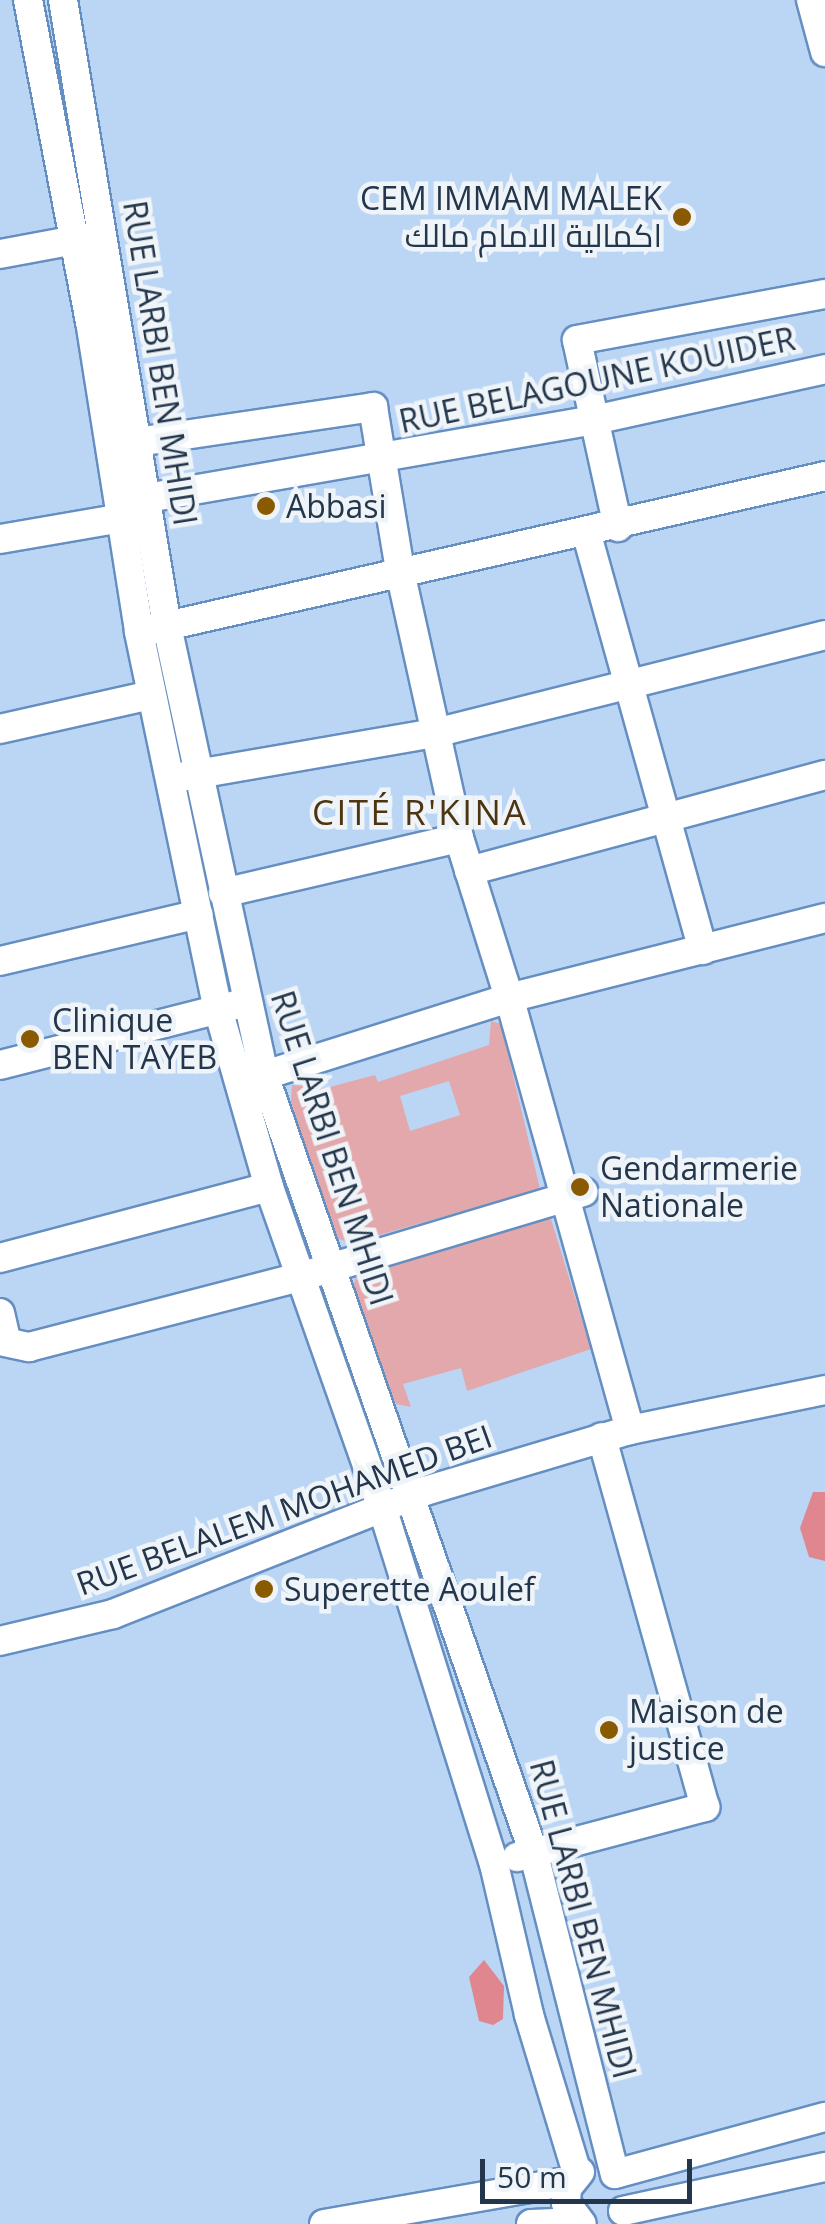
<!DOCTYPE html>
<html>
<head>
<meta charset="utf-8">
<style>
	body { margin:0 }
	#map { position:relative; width:825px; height:2224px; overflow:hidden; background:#bbd5f5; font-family:"Open Sans",Cairo,sans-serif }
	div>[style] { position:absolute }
	.green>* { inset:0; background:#e3a8ac }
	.forest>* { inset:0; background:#e0868e }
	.roads { filter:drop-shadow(2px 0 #658ec1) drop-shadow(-2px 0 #658ec1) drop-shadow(0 2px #658ec1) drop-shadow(0 -2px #658ec1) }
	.minor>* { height:28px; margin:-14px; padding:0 14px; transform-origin:14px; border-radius:14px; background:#fff }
	.dots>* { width:28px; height:28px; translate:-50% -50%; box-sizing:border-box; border:5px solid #eff4f9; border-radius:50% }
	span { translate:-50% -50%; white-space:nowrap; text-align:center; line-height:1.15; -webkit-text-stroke:9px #eff4f9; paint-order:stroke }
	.poi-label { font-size:32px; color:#24364b }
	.right { translate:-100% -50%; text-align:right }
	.left { translate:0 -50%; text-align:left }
	.street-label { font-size:32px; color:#24364b }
	.neighbourhood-label { font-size:35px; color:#4d3512; letter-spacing:2.5px }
	.scale { position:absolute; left:480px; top:2159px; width:212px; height:45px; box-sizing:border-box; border:5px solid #24364b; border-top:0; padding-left:12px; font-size:30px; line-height:35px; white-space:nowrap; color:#24364b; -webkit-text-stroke:8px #eff4f9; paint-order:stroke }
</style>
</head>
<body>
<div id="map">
	<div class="green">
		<i style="clip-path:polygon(evenodd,491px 1021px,501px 1024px,540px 1189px,351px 1243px,337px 1238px,291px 1102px,292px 1085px,326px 1088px,375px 1075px,378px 1082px,489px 1045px,491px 1021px,449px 1081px,460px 1115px,410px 1131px,400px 1096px,449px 1081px)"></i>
		<i style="clip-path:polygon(550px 1216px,591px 1349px,467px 1391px,461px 1368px,403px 1384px,411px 1407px,396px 1404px,352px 1289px,357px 1275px)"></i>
	</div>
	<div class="forest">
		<i style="clip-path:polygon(813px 1492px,825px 1492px,825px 1561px,809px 1557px,800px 1528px)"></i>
		<i style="clip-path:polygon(484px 1960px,504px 1986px,503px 2019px,493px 2025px,479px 2021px,469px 1977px)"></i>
	</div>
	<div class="roads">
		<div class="minor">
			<i style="left:28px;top:0;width:327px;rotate:79.1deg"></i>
			<i style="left:90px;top:321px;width:315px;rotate:81deg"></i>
			<i style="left:139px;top:632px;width:385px;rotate:78.2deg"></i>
			<i style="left:218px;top:1009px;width:185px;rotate:74deg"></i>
			<i style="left:269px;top:1187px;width:339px;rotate:70.6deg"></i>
			<i style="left:382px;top:1507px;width:374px;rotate:72.6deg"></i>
			<i style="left:494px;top:1864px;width:155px;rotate:76.9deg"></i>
			<i style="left:529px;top:2015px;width:165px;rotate:73.1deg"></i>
			<i style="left:63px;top:0;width:635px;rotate:80.57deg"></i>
			<i style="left:167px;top:626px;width:459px;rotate:77.8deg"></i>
			<i style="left:264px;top:1075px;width:821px;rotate:70.88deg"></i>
			<i style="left:533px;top:1851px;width:333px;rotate:75.8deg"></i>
			<i style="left:615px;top:2174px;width:218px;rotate:-15.2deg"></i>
			<i style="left:811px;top:0;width:54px;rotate:74.9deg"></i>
			<i style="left:0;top:254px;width:94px;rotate:-10.5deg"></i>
			<i style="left:123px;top:444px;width:253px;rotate:-8.4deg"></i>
			<i style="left:373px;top:407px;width:171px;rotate:80.6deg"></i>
			<i style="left:401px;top:576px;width:268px;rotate:77.5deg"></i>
			<i style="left:459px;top:838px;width:168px;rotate:72.6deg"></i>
			<i style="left:509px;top:998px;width:273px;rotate:162.5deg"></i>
			<i style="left:130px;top:501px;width:471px;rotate:-9.9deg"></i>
			<i style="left:594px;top:420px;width:237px;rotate:-12.4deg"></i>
			<i style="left:618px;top:527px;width:191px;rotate:-102.4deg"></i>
			<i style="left:577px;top:340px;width:252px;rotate:-10.5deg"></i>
			<i style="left:587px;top:535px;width:431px;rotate:74.4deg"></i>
			<i style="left:0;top:539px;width:123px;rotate:-9.8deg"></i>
			<i style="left:149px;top:630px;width:693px;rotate:-12.83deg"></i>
			<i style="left:0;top:729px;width:155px;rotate:-12.7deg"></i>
			<i style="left:180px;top:777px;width:259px;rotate:-9.8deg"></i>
			<i style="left:435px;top:733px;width:402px;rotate:-14.1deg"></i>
			<i style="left:469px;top:871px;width:369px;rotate:-15.1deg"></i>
			<i style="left:223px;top:893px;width:242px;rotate:-13.1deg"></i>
			<i style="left:0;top:961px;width:204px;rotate:-13.3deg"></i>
			<i style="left:0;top:1065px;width:244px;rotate:-14.3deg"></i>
			<i style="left:0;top:1258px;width:278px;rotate:-14.8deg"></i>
			<i style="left:0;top:1313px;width:28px;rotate:77deg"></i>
			<i style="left:0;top:1341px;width:30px;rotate:12deg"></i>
			<i style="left:29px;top:1347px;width:280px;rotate:-14.5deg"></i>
			<i style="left:300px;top:1277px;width:296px;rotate:-16.7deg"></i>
			<i style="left:630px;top:1430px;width:449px;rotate:-105.6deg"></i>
			<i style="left:509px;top:998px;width:326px;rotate:-14.2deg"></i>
			<i style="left:0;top:1641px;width:116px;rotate:-13.4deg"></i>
			<i style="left:113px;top:1614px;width:335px;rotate:-21.5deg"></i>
			<i style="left:425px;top:1491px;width:214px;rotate:-16.6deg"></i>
			<i style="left:630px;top:1430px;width:199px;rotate:-11.6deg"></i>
			<i style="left:517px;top:1857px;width:195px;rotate:-14.9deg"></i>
			<i style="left:705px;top:1807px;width:384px;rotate:-105.6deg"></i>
			<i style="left:580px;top:2172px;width:21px;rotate:129deg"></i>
			<i style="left:567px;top:2188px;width:15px;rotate:94deg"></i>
			<i style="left:566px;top:2203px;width:26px;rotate:53deg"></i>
			<i style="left:623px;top:2211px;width:207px;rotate:-12.3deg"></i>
			<i style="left:324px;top:2224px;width:250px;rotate:-9.9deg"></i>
			<i style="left:531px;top:2224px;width:48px;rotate:-2.4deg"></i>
		</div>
	</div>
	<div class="dots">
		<i style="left:682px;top:217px;background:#895a00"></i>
		<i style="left:266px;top:506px;background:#895a00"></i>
		<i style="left:30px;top:1039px;background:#895a00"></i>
		<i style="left:580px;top:1187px;background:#895a00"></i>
		<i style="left:264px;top:1589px;background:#895a00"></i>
		<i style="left:609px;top:1730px;background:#895a00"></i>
	</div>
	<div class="poi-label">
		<span class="right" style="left:662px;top:217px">CEM IMMAM MALEK<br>اكمالية الامام مالك</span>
		<span class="left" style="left:286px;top:506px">Abbasi</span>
		<span class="left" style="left:52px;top:1039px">Clinique<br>BEN TAYEB</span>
		<span class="left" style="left:600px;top:1187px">Gendarmerie<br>Nationale</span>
		<span class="left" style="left:284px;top:1589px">Superette Aoulef</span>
		<span class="left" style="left:629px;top:1730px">Maison de<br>justice</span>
	</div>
	<div class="street-label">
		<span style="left:160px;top:363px;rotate:81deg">RUE LARBI BEN MHIDI</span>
		<span style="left:597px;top:380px;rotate:-12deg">RUE BELAGOUNE KOUIDER</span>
		<span style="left:332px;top:1148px;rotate:72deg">RUE LARBI BEN MHIDI</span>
		<span style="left:284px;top:1510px;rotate:-20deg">RUE BELALEM MOHAMED BEI</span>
		<span style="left:583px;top:1919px;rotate:75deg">RUE LARBI BEN MHIDI</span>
	</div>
	<div class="neighbourhood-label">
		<span style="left:420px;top:812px">CITÉ R'KINA</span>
	</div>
	<div class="scale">50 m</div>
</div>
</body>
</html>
